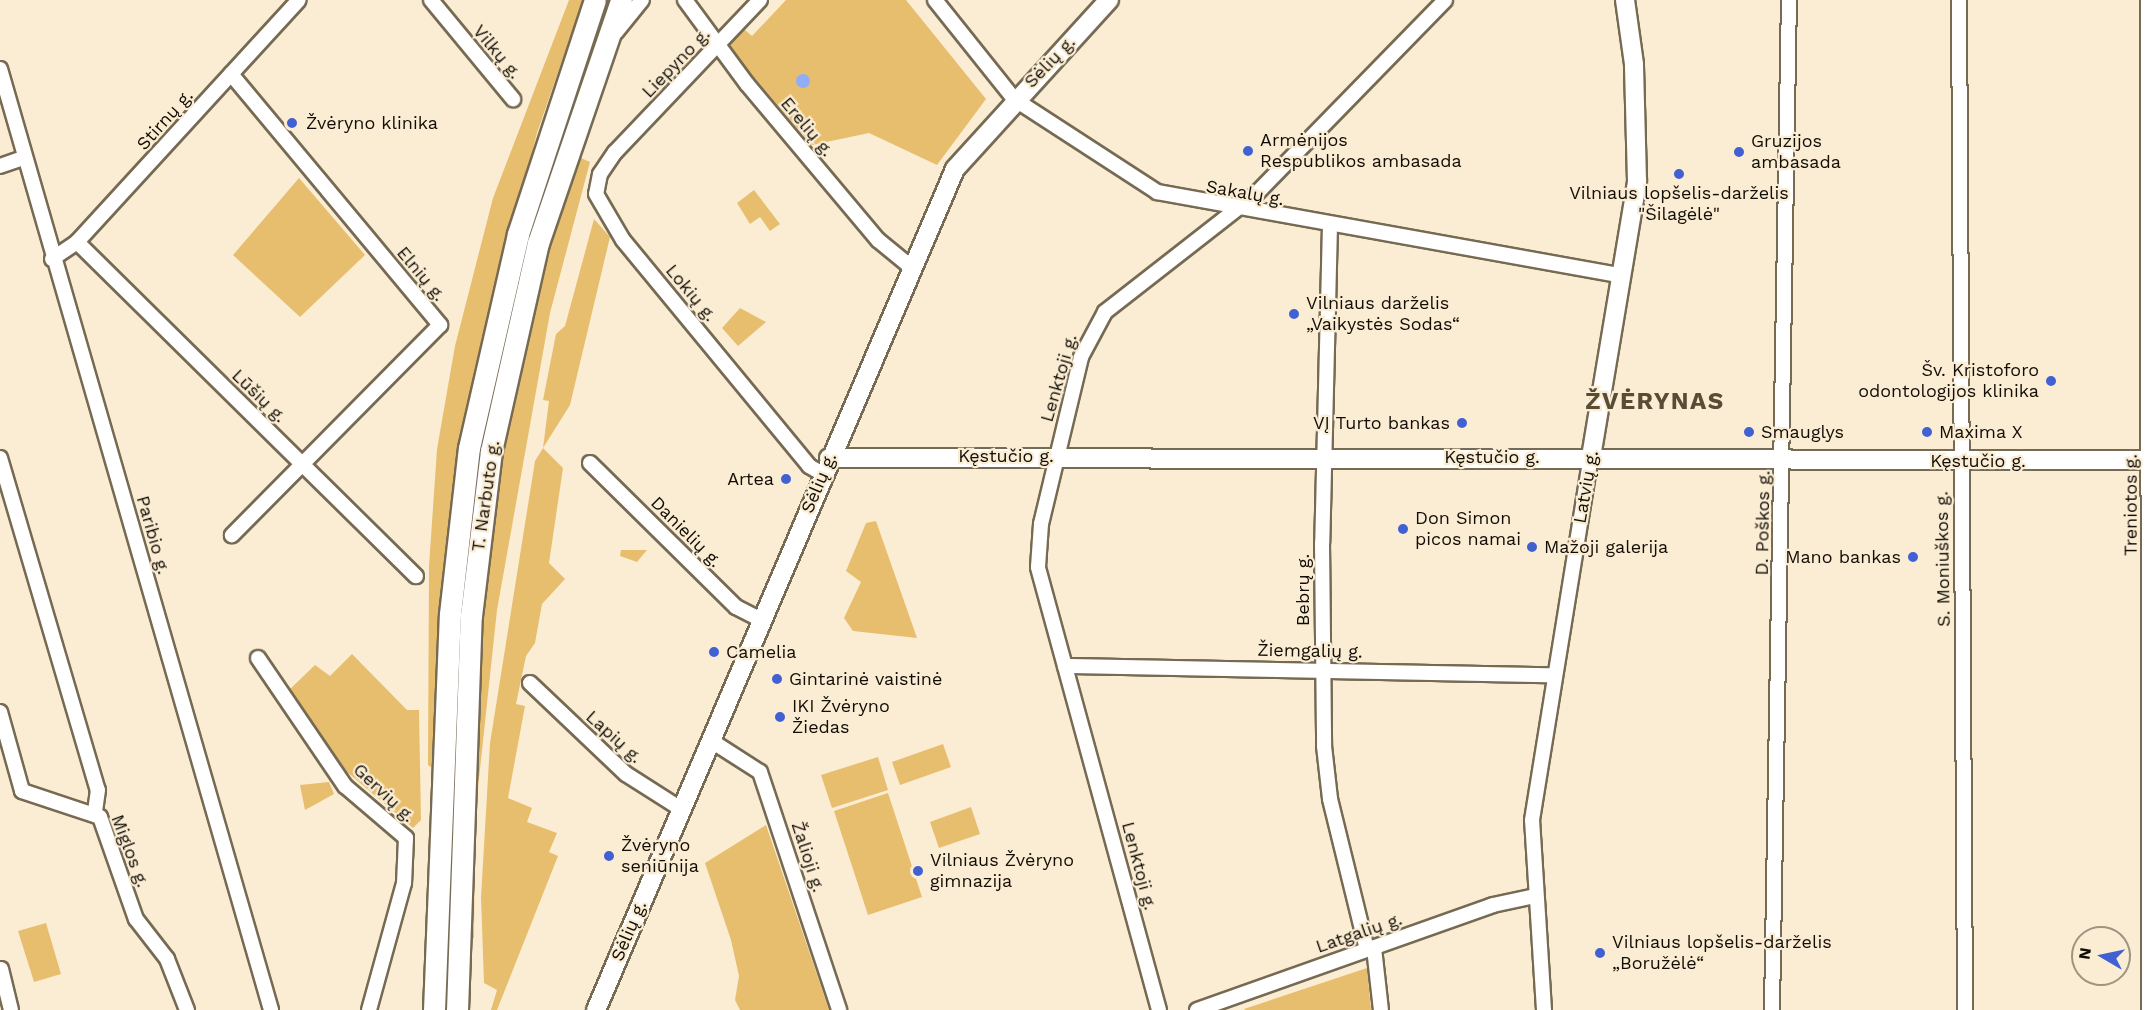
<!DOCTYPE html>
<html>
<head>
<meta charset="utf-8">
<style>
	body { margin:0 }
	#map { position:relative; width:2155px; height:1010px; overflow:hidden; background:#fbedd4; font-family:"Work Sans",sans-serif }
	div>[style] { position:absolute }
	.green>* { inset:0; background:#e7be6e }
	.water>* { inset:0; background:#92adf7 }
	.round { border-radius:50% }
	.roads { filter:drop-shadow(2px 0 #766a53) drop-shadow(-2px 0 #766a53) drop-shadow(0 2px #766a53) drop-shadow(0 -2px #766a53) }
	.street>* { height:14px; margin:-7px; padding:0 7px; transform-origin:7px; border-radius:7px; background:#fff }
	.secondary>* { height:18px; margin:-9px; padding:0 9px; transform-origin:9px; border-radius:9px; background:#fff }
	.primary>* { height:21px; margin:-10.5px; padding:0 10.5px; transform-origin:10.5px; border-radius:10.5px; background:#fff }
	.dots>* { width:16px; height:16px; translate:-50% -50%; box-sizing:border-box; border:3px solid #fbedd4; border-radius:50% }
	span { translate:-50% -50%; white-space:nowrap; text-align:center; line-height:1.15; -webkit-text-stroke:4.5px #fbedd4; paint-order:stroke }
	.street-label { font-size:18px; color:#120e06 }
	.poi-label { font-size:18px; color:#120e06 }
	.left { translate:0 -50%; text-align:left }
	.right { translate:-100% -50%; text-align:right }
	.district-label { font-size:24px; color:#584c37; font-weight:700; letter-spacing:1.5px }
	.north { position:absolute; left:2071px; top:926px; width:60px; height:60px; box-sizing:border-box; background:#fbedd4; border:2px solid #9e9482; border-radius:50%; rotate:279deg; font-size:16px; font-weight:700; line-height:24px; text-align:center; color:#120e06 }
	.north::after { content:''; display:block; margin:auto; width:21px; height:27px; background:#4160d2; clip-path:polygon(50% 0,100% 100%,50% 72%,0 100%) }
</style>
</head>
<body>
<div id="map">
	<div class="green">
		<i style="clip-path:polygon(569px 0,583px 0,537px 133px,476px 364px,458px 479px,434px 769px,428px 765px,429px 566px,437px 449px,455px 346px,493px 198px)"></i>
		<i style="clip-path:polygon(603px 0,610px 0,523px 267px,455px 817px,449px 816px,469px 526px,496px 359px,517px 266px)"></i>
		<i style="clip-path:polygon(786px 0,906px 0,986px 99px,937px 165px,869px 133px,812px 145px,728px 47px,744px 29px,752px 36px)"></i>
		<i style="clip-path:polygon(574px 155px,590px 162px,550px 313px,497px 610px,475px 816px,474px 938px,468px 942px,474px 740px,494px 500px,514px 380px)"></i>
		<i style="clip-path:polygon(299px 178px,365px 255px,300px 317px,233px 255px)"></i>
		<i style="clip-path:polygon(754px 190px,780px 224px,770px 231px,760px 217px,750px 224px,737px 203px)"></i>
		<i style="clip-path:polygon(594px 219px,610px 237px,570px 405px,543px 448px,563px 468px,549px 563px,565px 579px,542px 604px,535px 643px,526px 656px,516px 704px,525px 706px,508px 798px,532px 808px,527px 822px,557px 833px,549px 852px,558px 856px,497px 1010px,491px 1010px,497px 990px,484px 983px,481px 897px,490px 743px,535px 461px,543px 448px,549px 401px,543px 400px,556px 334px,565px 326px)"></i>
		<i style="clip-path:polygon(740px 308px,766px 322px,738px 346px,722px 328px)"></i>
		<i style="clip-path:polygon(876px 521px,917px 638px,853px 631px,844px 618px,861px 582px,846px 571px,866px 523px)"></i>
		<i style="clip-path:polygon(621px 550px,647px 550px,637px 562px,620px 556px)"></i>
		<i style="clip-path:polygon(352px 654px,407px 710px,419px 710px,421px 820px,413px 828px,346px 771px,289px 690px,315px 665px,330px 676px)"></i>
		<i style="clip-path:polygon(943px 744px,951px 767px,900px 785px,892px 762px)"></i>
		<i style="clip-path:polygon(878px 757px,888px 790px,832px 808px,821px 775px)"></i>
		<i style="clip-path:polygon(329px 782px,334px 794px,305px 810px,300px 785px)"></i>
		<i style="clip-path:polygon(888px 793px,922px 897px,868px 915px,834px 811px)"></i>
		<i style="clip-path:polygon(971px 807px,980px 834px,939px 848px,930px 822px)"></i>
		<i style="clip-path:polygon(766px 825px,829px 1010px,740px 1010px,735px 1000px,739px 976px,731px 940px,705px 863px)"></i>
		<i style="clip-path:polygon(449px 828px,454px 828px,450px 943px,445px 942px)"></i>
		<i style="clip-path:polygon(46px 923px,61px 974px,34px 982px,18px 931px)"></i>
		<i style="clip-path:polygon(1367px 968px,1371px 1010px,1245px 1010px,1244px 1009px)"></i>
	</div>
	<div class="water">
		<i class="round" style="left:796px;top:74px;width:14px;height:14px"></i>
	</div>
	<div class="roads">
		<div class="street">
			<i style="left:431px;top:0;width:129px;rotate:50.4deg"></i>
			<i style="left:685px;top:0;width:104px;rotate:53.6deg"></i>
			<i style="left:747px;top:84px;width:204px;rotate:50deg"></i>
			<i style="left:878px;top:240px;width:43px;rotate:39.3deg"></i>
			<i style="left:760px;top:0;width:210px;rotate:133.6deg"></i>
			<i style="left:615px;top:152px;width:27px;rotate:124deg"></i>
			<i style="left:600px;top:174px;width:20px;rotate:101deg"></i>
			<i style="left:596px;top:194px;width:53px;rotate:59.6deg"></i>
			<i style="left:623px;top:240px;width:293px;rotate:50.5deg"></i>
			<i style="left:809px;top:466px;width:16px;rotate:30deg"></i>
			<i style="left:935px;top:0;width:127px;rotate:51.4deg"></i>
			<i style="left:1014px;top:99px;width:171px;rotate:33deg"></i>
			<i style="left:1157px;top:192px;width:473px;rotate:10.2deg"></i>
			<i style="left:1959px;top:0;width:1010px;rotate:89.66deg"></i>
			<i style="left:2148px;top:0;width:1010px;rotate:89.94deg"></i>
			<i style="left:616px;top:32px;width:41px;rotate:-50.9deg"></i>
			<i style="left:0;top:69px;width:979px;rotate:73.93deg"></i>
			<i style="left:231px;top:74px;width:327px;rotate:50.2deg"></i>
			<i style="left:440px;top:325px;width:296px;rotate:134.7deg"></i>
			<i style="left:0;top:166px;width:24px;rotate:-19deg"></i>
			<i style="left:1330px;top:225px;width:318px;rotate:91.4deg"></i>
			<i style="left:1322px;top:543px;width:203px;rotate:89.4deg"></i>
			<i style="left:1324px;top:746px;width:53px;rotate:83.5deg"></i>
			<i style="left:1330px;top:799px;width:155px;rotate:76.2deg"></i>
			<i style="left:77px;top:242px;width:476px;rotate:44.6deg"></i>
			<i style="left:52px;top:259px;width:30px;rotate:-34deg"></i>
			<i style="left:77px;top:242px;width:328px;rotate:-47.5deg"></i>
			<i style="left:0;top:458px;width:346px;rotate:73.6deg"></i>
			<i style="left:98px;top:790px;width:22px;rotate:98deg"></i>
			<i style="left:590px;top:463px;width:205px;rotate:44.6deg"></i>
			<i style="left:736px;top:607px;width:28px;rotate:27deg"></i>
			<i style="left:258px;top:658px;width:155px;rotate:55.8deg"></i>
			<i style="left:345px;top:786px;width:80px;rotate:40.4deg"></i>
			<i style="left:406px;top:838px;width:45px;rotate:92.5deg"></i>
			<i style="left:404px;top:883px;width:132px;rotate:105.4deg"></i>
			<i style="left:1065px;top:666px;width:489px;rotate:1.1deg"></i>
			<i style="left:530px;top:683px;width:132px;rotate:43.5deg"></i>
			<i style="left:626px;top:774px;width:65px;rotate:32.5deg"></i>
			<i style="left:0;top:712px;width:82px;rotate:74.4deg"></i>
			<i style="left:22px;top:791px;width:82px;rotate:18.4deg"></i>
			<i style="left:100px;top:817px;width:108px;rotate:70.6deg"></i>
			<i style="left:136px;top:919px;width:51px;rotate:52.2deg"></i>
			<i style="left:167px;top:959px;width:55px;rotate:68.6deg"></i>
			<i style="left:710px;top:740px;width:59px;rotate:32.6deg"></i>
			<i style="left:760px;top:772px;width:251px;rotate:71.6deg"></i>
			<i style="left:1374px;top:948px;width:62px;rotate:83.6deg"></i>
			<i style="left:1px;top:969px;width:42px;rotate:76.3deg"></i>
			<i style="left:1159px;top:1010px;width:459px;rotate:-105.3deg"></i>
			<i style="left:1038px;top:567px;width:43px;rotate:-86deg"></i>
			<i style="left:1041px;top:524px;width:172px;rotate:-76.5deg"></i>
			<i style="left:1081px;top:357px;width:51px;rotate:-61.9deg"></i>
			<i style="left:1105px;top:312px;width:190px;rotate:-38deg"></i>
			<i style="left:1255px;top:195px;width:272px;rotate:-45.7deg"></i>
			<i style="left:1197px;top:1010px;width:314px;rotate:-19.5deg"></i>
			<i style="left:1493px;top:905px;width:43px;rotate:-12.1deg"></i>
			<i style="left:1544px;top:1010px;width:190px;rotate:-93.6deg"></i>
			<i style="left:1532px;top:820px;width:368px;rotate:-80.8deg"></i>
			<i style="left:1772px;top:1010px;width:1010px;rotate:-89.04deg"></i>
		</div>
		<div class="secondary">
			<i style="left:1591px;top:457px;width:280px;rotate:-80.5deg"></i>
			<i style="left:1637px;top:181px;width:117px;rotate:-91.5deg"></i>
			<i style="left:1634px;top:64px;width:65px;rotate:-98deg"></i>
			<i style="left:829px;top:458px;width:1326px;rotate:0.09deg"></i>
			<i style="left:596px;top:1010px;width:914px;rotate:-66.88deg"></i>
			<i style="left:955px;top:169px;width:229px;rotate:-47.7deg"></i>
		</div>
		<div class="primary">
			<i style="left:434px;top:1010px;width:396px;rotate:-87.7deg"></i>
			<i style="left:450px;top:614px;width:167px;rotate:-83.5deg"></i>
			<i style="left:469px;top:448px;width:220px;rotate:-77.1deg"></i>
			<i style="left:518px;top:234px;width:246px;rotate:-71.8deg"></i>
			<i style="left:457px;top:1010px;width:394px;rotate:-88deg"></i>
			<i style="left:471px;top:616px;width:166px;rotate:-83.1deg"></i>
			<i style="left:491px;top:451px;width:213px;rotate:-77.3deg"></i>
			<i style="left:538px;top:243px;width:257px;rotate:-71.1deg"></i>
		</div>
	</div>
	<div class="dots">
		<i style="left:292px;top:123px;background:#4160d2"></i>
		<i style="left:1248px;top:151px;background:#4160d2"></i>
		<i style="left:1739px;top:152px;background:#4160d2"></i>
		<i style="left:1679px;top:174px;background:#4160d2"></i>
		<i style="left:1294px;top:314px;background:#4160d2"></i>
		<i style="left:2051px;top:381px;background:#4160d2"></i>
		<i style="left:1462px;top:423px;background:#4160d2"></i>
		<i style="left:1749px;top:432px;background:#4160d2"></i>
		<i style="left:1927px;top:432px;background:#4160d2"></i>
		<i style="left:786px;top:479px;background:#4160d2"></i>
		<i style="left:1403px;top:529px;background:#4160d2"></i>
		<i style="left:1532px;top:547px;background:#4160d2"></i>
		<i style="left:1913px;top:557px;background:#4160d2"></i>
		<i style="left:714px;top:652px;background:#4160d2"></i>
		<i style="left:777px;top:679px;background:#4160d2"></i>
		<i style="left:780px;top:717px;background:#4160d2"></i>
		<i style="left:609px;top:856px;background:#4160d2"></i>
		<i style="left:918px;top:871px;background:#4160d2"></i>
		<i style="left:1600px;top:953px;background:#4160d2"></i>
	</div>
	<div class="street-label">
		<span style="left:497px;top:52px;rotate:50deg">Vilkų g.</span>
		<span style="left:1050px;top:62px;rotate:-46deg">Sėlių g.</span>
		<span style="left:676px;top:63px;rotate:-46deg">Liepyno g.</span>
		<span style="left:165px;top:120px;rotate:-48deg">Stirnų g.</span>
		<span style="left:807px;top:127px;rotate:50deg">Erelių g.</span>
		<span style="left:1245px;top:193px;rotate:10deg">Sakalų g.</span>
		<span style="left:421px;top:274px;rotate:50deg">Elnių g.</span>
		<span style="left:691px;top:293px;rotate:50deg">Lokių g.</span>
		<span style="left:1059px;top:378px;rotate:-74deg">Lenktoji g.</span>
		<span style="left:259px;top:396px;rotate:44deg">Lūšių g.</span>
		<span style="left:1006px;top:456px">Kęstučio g.</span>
		<span style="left:1492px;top:457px">Kęstučio g.</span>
		<span style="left:1978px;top:461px">Kęstučio g.</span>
		<span style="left:819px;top:483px;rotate:-67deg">Sėlių g.</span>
		<span style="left:1586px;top:487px;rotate:-80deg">Latvių g.</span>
		<span style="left:486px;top:496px;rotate:-82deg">T. Narbuto g.</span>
		<span style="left:2131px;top:505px;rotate:-90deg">Treniotos g.</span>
		<span style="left:1763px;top:523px;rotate:-89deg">D. Poškos g.</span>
		<span style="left:686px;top:532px;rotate:45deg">Danielių g.</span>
		<span style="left:153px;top:535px;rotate:74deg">Paribio g.</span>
		<span style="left:1943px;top:559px;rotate:-91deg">S. Moniuškos g.</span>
		<span style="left:1303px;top:590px;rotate:-90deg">Bebrų g.</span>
		<span style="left:1310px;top:651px;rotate:1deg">Žiemgalių g.</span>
		<span style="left:614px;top:737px;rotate:42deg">Lapių g.</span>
		<span style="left:384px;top:793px;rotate:43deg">Gervių g.</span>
		<span style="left:130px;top:851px;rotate:69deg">Miglos g.</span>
		<span style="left:808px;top:857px;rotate:72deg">Žalioji g.</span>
		<span style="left:1139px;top:866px;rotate:75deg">Lenktoji g.</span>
		<span style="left:629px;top:931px;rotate:-67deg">Sėlių g.</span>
		<span style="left:1359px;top:933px;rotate:-19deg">Latgalių g.</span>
	</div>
	<div class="poi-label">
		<span class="left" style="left:306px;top:123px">Žvėryno klinika</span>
		<span class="left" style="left:1260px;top:151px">Armėnijos<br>Respublikos ambasada</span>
		<span class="left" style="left:1751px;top:152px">Gruzijos<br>ambasada</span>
		<span style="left:1679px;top:204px">Vilniaus lopšelis-darželis<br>"Šilagėlė"</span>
		<span class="left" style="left:1306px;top:314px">Vilniaus darželis<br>„Vaikystės Sodas“</span>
		<span class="right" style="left:2039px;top:381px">Šv. Kristoforo<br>odontologijos klinika</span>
		<span class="right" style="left:1450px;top:423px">VĮ Turto bankas</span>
		<span class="left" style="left:1761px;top:432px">Smauglys</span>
		<span class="left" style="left:1939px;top:432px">Maxima X</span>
		<span class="right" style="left:774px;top:479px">Artea</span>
		<span class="left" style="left:1415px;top:529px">Don Simon<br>picos namai</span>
		<span class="left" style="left:1544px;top:547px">Mažoji galerija</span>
		<span class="right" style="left:1901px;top:557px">Mano bankas</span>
		<span class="left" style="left:726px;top:652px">Camelia</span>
		<span class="left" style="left:789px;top:679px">Gintarinė vaistinė</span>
		<span class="left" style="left:792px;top:717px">IKI Žvėryno<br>Žiedas</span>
		<span class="left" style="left:621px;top:856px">Žvėryno<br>seniūnija</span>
		<span class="left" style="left:930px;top:871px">Vilniaus Žvėryno<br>gimnazija</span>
		<span class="left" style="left:1612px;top:953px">Vilniaus lopšelis-darželis<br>„Boružėlė“</span>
	</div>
	<div class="district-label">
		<span style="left:1655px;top:402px">ŽVĖRYNAS</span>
	</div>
	<div class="north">N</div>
</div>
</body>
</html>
